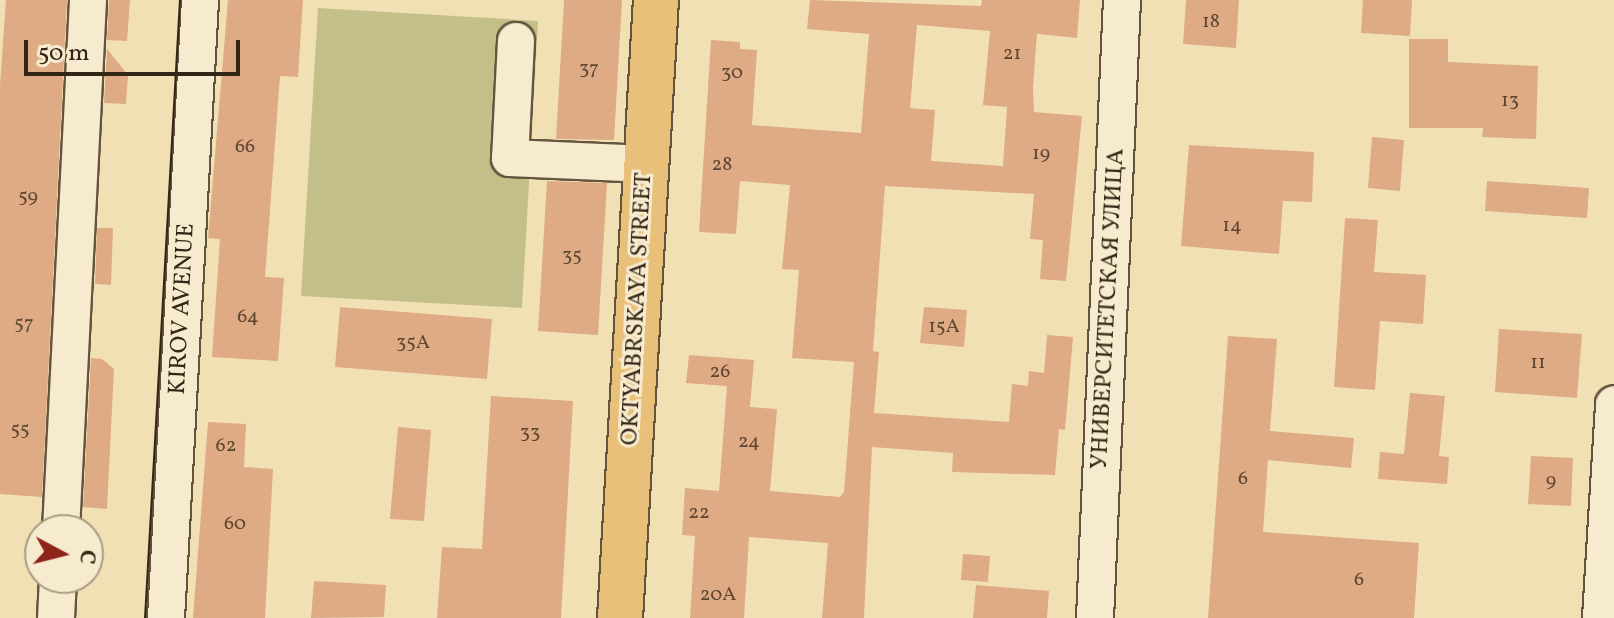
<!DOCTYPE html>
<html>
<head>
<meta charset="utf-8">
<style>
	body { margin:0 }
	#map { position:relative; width:1614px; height:618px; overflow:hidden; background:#f2e0b5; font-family:Vollkorn,serif }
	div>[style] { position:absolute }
	.green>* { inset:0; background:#c2c088 }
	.building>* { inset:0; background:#deab85 }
	.roads { filter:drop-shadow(2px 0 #63543e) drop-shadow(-2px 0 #63543e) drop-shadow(0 2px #63543e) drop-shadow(0 -2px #63543e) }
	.minor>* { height:36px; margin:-18px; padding:0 18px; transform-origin:18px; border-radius:18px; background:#f7ebcf }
	.major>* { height:44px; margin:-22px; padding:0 22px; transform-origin:22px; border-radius:22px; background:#e9c07a }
	.tram>* { height:2px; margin:-1px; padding:0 1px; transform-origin:1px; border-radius:1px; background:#332616 }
	span { translate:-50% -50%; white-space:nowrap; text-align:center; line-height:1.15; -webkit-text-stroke:6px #f7ebcf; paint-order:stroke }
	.number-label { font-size:20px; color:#5e4732 }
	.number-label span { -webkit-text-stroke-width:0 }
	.street-label { font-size:24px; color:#332616 }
	.north { position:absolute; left:24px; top:514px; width:80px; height:80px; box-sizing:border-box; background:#f7ebcf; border:2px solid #a99c85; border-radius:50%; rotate:97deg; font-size:22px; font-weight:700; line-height:32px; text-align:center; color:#332616 }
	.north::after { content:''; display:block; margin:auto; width:28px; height:36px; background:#8f2418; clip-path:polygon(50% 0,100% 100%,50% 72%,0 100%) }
	.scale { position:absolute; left:24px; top:40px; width:216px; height:36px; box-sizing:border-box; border:4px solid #332616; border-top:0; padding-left:10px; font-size:24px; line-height:28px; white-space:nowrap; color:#332616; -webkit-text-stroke:6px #f7ebcf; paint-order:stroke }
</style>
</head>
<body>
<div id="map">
	<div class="green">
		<i style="clip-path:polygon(318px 8px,538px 21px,522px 308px,301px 296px)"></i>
	</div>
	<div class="building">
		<i style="clip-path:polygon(6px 0,67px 0,42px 497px,0 494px,0 85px)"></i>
		<i style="clip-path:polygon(109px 0,130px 0,127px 41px,107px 40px)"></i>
		<i style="clip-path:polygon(228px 0,303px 0,298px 77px,280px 76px,265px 277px,284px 278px,278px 361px,212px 357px,220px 239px,208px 238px)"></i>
		<i style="clip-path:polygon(564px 0,622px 0,614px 140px,556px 139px)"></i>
		<i style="clip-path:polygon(evenodd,810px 0,981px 6px,982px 0,1080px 0,1077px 38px,1037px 34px,1033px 88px,1034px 112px,1082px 116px,1066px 281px,1040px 279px,1043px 240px,1030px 239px,1034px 194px,885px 186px,873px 351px,879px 352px,874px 413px,1009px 422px,1012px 384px,1028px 386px,1029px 371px,1044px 373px,1047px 335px,1073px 337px,1065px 430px,1059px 429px,1055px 475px,952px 472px,953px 453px,872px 447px,864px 618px,822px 618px,828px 543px,749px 537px,744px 618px,690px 618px,695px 536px,682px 535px,685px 488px,719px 491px,727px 386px,686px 383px,689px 355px,754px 360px,750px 407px,777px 409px,770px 491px,840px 497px,844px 492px,854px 362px,792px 358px,799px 270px,782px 269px,790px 185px,740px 181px,736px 234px,699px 232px,711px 40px,740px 42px,740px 49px,757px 50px,752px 125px,861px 133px,869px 34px,807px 29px,810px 0,917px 25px,990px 31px,983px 105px,1007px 107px,1003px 166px,931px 161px,935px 110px,910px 108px,917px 25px)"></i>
		<i style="clip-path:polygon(1186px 0,1239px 0,1236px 48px,1183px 44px)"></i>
		<i style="clip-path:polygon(1363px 0,1412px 0,1410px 36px,1361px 33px)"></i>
		<i style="clip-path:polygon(1409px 39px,1448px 39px,1448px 62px,1538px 66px,1536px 139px,1482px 137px,1483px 128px,1409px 128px)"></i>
		<i style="clip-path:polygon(107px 49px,128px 75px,126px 104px,104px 103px)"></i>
		<i style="clip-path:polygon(1372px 137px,1404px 140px,1400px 191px,1368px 188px)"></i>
		<i style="clip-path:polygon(1189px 145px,1314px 152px,1312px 202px,1283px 201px,1279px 254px,1181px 246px)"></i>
		<i style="clip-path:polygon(547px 181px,607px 183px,598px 335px,538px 331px)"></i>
		<i style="clip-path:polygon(1487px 181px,1589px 188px,1587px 218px,1485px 211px)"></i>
		<i style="clip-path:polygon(1345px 218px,1378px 220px,1374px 272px,1426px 275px,1423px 324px,1380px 321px,1375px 390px,1334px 387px)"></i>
		<i style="clip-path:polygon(97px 228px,113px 228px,111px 285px,95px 284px)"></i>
		<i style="clip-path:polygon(340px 307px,492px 319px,487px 379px,335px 367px)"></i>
		<i style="clip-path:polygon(924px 307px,967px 310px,964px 347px,920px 343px)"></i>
		<i style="clip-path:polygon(1499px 329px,1582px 334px,1577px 398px,1495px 392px)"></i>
		<i style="clip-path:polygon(1228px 336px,1277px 339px,1270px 431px,1354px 438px,1351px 468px,1268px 460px,1263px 532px,1419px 543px,1414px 618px,1208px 618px)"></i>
		<i style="clip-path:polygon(91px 358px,102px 359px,114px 369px,107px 509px,83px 507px)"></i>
		<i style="clip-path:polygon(1410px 393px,1445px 396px,1439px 456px,1449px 457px,1447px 484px,1378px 479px,1380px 452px,1404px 454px)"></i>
		<i style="clip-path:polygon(491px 396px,573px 401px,561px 618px,437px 618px,442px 547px,482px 549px)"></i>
		<i style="clip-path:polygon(208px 422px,246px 424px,244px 467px,273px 469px,265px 618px,193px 618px)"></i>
		<i style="clip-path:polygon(398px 427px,431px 430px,424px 521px,390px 519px)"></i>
		<i style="clip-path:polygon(1531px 456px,1573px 458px,1571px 506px,1528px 504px)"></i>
		<i style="clip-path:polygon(963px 554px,990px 556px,988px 582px,961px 580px)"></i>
		<i style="clip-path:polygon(314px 581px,386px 585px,384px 617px,311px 618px)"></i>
		<i style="clip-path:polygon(976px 585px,1049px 591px,1047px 618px,973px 618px)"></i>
	</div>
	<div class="roads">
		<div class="minor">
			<i style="left:516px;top:41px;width:117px;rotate:92.9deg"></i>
			<i style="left:510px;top:158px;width:137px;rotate:2.5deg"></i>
			<i style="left:61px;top:530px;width:531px;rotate:-87.08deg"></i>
			<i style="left:56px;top:618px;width:40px;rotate:-87.1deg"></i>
			<i style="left:166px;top:618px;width:619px;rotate:-86.85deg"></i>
			<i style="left:1095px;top:618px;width:619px;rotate:-87.5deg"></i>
			<i style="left:1601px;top:618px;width:214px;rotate:-86.5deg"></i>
		</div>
		<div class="major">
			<i style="left:620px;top:618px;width:619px;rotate:-86.67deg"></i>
		</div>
	</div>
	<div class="tram">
		<i style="left:145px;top:618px;width:619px;rotate:-86.76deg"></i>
	</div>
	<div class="number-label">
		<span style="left:1211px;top:22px">18</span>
		<span style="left:1012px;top:54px">21</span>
		<span style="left:589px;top:69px">37</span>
		<span style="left:732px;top:73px">30</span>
		<span style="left:1510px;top:101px">13</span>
		<span style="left:245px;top:147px">66</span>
		<span style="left:1041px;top:154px">19</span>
		<span style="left:722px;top:165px">28</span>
		<span style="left:28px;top:197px">59</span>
		<span style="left:1232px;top:226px">14</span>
		<span style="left:572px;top:256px">35</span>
		<span style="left:248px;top:317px">64</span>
		<span style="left:24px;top:324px">57</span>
		<span style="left:944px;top:327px">15А</span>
		<span style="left:413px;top:343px">35А</span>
		<span style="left:1538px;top:363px">11</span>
		<span style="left:720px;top:372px">26</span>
		<span style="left:20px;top:430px">55</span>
		<span style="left:530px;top:433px">33</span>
		<span style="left:749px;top:442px">24</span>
		<span style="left:226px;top:446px">62</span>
		<span style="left:1243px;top:479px">6</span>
		<span style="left:1551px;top:481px">9</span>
		<span style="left:699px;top:513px">22</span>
		<span style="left:235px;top:524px">60</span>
		<span style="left:1359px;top:580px">6</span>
		<span style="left:718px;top:595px">20А</span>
	</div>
	<div class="street-label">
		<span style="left:183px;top:309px;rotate:-87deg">KIROV AVENUE</span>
		<span style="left:638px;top:309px;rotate:-87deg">OKTYABRSKAYA STREET</span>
		<span style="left:1109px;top:309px;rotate:-87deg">УНИВЕРСИТЕТСКАЯ УЛИЦА</span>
	</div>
	<div class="north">С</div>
	<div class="scale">50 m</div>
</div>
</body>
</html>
